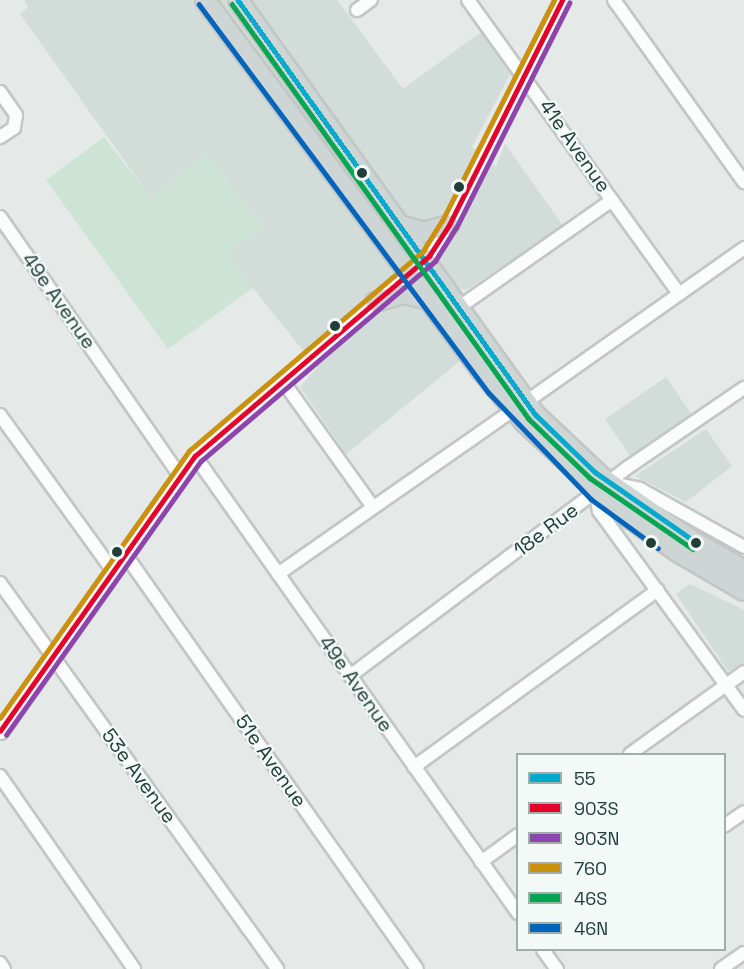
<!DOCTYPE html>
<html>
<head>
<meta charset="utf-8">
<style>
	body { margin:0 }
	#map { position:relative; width:744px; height:969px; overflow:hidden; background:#e5eae8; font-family:"Space Grotesk",sans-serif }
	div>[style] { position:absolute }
	.built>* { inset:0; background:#d2dcd8 }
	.green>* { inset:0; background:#cde3d6 }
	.roads { filter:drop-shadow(2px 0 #c2c7c5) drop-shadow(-2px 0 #c2c7c5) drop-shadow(0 2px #c2c7c5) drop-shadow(0 -2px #c2c7c5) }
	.minor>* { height:12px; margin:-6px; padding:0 6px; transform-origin:6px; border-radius:6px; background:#fbfcfc }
	.tertiary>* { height:15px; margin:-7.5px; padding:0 7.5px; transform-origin:7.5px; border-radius:7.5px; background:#fbfcfc }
	.primary>* { height:18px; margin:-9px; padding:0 9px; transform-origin:9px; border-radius:9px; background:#cdd6d4 }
	.bus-1>* { height:4.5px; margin:-2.25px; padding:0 2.25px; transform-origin:2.25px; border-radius:2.25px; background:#00a9ce }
	.bus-2>* { height:4.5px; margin:-2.25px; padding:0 2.25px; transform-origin:2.25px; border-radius:2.25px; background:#e4002b }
	.bus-3>* { height:4.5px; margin:-2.25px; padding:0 2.25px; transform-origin:2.25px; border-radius:2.25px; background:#8e44ad }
	.bus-4>* { height:4.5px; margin:-2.25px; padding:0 2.25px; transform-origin:2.25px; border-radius:2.25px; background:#cc910b }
	.bus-5>* { height:4.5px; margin:-2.25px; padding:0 2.25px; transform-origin:2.25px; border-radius:2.25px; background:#00a651 }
	.bus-6>* { height:4.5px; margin:-2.25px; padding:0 2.25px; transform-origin:2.25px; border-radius:2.25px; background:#0065bd }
	.dots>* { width:16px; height:16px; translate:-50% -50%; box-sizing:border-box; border:3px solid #f3f9f6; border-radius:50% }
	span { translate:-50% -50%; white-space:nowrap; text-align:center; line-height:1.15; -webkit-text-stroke:4.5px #f3f9f6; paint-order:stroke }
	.street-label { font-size:20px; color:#213e39 }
	.legend { position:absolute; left:516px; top:753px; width:210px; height:198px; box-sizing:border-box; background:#f3f9f6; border:2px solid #9faeaa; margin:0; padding:8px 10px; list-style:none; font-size:18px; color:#213e39 }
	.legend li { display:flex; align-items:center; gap:12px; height:30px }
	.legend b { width:30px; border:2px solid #9faeaa }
</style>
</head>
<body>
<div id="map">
	<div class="built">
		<i style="clip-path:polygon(24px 0,337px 0,403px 89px,481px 32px,510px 74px,472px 147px,496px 167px,505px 144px,563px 226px,466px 290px,458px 288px,450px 278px,427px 315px,460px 361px,346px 454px,300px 387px,317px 368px,225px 253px,263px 226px,206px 153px,151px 198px,20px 14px,28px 7px)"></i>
		<i style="clip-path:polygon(666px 377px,692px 415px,631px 457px,605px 419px)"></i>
		<i style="clip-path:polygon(706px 429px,732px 466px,686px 502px,635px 476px)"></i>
		<i style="clip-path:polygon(690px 584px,744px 610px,744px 672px,740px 666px,728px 671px,676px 594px)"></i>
	</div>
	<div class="green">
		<i style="clip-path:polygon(104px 137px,151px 198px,206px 153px,263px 226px,226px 253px,253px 288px,168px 349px,46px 180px)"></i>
	</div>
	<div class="roads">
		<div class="minor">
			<i style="left:468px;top:0;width:362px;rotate:54.3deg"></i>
			<i style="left:614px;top:0;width:224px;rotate:54.5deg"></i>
			<i style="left:357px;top:10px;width:17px;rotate:-36deg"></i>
			<i style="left:0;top:92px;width:28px;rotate:55deg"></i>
			<i style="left:16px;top:115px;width:13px;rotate:99deg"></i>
			<i style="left:14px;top:128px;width:17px;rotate:147deg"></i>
			<i style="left:0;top:217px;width:314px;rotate:55.2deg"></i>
			<i style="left:458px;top:308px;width:188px;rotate:-35deg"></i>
			<i style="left:282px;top:380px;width:156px;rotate:54.4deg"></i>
			<i style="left:526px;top:402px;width:267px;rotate:-35.2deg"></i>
			<i style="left:0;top:415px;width:193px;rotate:54.1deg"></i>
			<i style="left:195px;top:456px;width:560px;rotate:54.75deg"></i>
			<i style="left:617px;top:484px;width:24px;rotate:12deg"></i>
			<i style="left:640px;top:489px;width:119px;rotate:29.1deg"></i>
			<i style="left:596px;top:493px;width:18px;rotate:81deg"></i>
			<i style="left:599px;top:511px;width:246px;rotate:53.9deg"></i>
			<i style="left:125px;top:554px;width:507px;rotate:54.87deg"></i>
			<i style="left:278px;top:574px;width:287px;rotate:-34.9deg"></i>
			<i style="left:0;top:583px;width:475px;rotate:54.3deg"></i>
			<i style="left:350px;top:676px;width:346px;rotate:-36.9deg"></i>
			<i style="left:627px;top:468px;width:142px;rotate:-34.4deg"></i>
			<i style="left:630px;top:754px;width:140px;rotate:-35.7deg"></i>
			<i style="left:414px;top:767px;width:301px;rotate:-36deg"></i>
			<i style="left:0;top:776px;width:235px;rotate:55.2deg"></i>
			<i style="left:724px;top:826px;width:24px;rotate:-35deg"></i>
			<i style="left:481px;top:862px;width:46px;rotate:-36.1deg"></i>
			<i style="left:543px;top:950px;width:24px;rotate:54deg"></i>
			<i style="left:0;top:963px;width:7px;rotate:56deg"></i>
			<i style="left:721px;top:969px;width:28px;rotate:-35deg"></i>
		</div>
		<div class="tertiary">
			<i style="left:0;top:731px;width:337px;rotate:-54.7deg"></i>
			<i style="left:195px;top:456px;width:308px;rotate:-40.5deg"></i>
			<i style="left:429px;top:256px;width:37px;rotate:-57deg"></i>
			<i style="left:449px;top:225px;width:252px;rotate:-63.3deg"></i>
		</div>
		<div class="primary">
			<i style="left:205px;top:0;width:459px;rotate:53.3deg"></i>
			<i style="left:479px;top:368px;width:72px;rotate:50.1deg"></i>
			<i style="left:525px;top:423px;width:131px;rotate:42.8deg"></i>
			<i style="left:621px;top:512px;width:67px;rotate:35.3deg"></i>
			<i style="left:676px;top:551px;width:79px;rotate:30.5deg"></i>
			<i style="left:238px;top:0;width:510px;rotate:54.34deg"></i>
			<i style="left:535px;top:414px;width:93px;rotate:43.3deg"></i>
			<i style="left:603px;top:478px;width:106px;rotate:35deg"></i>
			<i style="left:690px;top:539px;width:62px;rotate:29.9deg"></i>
			<i style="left:401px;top:225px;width:24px;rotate:17deg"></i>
			<i style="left:424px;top:232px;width:26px;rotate:-16deg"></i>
			<i style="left:375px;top:302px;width:29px;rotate:-16deg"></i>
			<i style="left:403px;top:294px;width:27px;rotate:13deg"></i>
		</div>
	</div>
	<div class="bus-1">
		<i style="left:238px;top:0;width:510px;rotate:54.34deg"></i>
		<i style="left:535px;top:414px;width:83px;rotate:44deg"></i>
		<i style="left:595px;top:472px;width:124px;rotate:34.8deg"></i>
	</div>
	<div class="bus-2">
		<i style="left:0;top:731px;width:337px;rotate:-54.7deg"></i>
		<i style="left:195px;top:456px;width:308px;rotate:-40.5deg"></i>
		<i style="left:429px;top:256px;width:37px;rotate:-57deg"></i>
		<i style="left:449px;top:225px;width:252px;rotate:-63.3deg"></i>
	</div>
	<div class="bus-3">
		<i style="left:6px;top:735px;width:336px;rotate:-54.6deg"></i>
		<i style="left:201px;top:461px;width:308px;rotate:-40.5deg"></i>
		<i style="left:435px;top:261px;width:39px;rotate:-58deg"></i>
		<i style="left:456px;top:228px;width:252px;rotate:-63.3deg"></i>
	</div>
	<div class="bus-4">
		<i style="left:0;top:718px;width:327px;rotate:-54.7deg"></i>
		<i style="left:189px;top:451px;width:308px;rotate:-40.5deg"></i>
		<i style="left:423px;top:251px;width:36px;rotate:-58deg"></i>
		<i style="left:442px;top:221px;width:248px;rotate:-63.1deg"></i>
	</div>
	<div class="bus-5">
		<i style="left:232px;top:4px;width:510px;rotate:54.41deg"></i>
		<i style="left:529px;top:419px;width:85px;rotate:44deg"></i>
		<i style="left:590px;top:478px;width:125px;rotate:34.6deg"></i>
	</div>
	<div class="bus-6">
		<i style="left:199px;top:4px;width:485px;rotate:53.3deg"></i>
		<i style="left:489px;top:393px;width:147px;rotate:46.1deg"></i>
		<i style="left:591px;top:499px;width:83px;rotate:36.2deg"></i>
	</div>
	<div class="dots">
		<i style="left:362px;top:173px;background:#213e39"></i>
		<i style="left:459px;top:187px;background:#213e39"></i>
		<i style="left:335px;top:326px;background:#213e39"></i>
		<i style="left:651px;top:543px;background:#213e39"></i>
		<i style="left:696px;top:543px;background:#213e39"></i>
		<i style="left:117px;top:552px;background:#213e39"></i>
	</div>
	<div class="street-label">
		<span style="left:575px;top:146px;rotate:55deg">41e Avenue</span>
		<span style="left:59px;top:301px;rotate:55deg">49e Avenue</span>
		<span style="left:546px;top:530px;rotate:-37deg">18e Rue</span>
		<span style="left:356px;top:684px;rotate:55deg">49e Avenue</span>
		<span style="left:271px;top:761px;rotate:55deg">51e Avenue</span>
		<span style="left:139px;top:776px;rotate:54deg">53e Avenue</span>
	</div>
	<ul class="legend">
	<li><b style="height:8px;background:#00a9ce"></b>55</li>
	<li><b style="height:8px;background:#e4002b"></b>903S</li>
	<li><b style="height:8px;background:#8e44ad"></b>903N</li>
	<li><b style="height:8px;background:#cc910b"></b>76O</li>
	<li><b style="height:8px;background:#00a651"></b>46S</li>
	<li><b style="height:8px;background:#0065bd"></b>46N</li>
	</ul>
</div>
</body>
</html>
